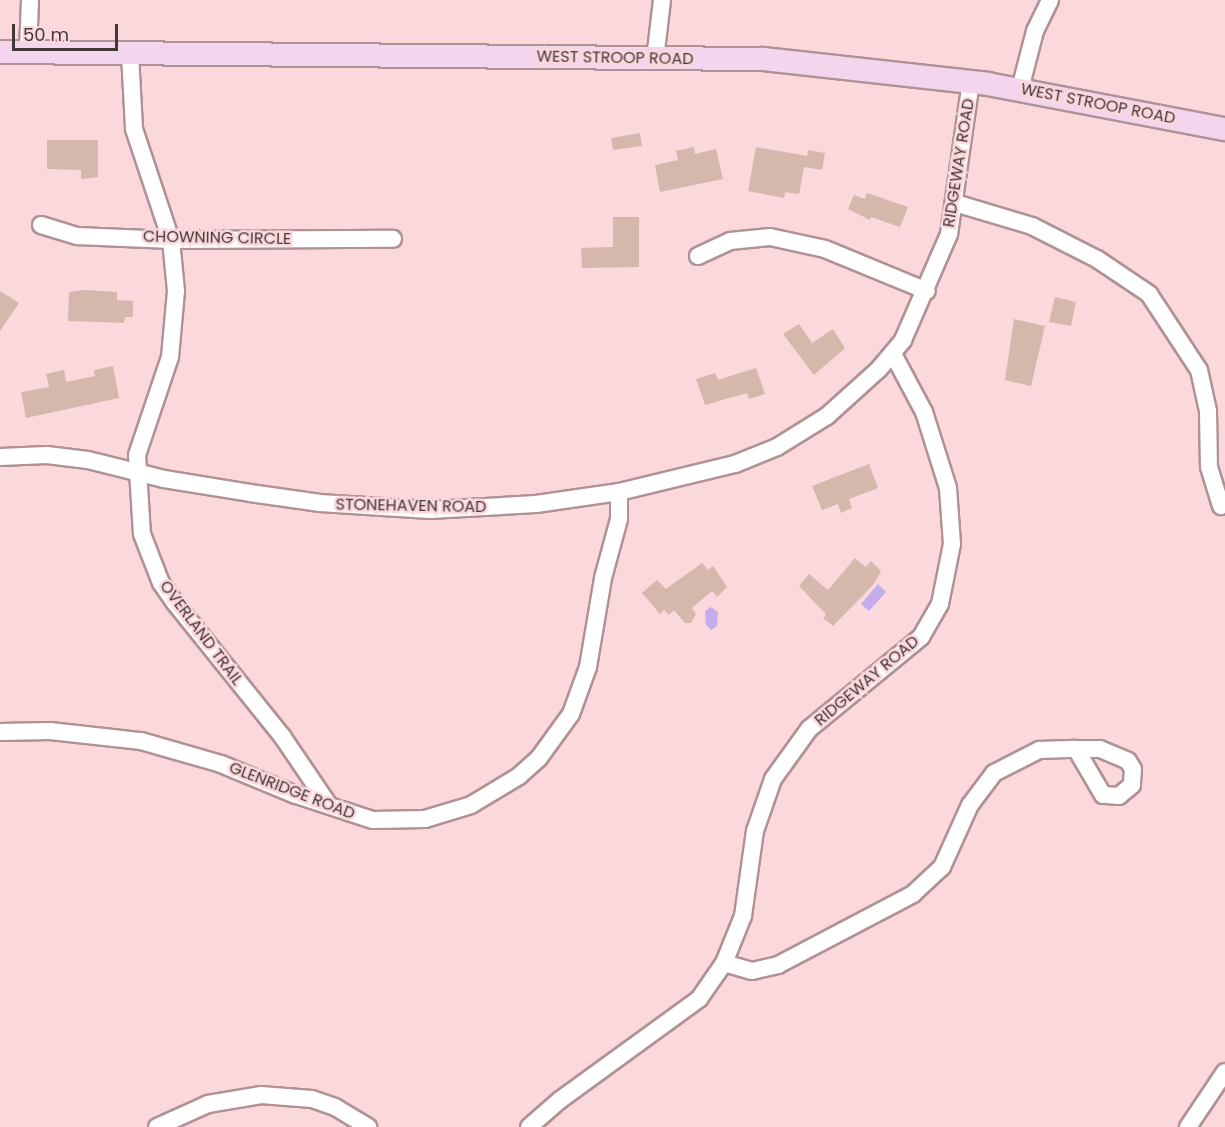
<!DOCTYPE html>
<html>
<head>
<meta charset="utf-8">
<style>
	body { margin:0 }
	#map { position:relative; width:1225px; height:1127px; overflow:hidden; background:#fad8dc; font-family:Poppins,sans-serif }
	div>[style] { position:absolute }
	.water>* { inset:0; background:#c3aeeb }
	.building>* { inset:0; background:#d5b7ab }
	.roads { filter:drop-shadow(2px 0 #b09195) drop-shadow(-2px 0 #b09195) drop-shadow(0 2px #b09195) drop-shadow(0 -2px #b09195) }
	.street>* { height:16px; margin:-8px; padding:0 8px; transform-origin:8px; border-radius:8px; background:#fff }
	.secondary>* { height:22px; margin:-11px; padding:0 11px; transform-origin:11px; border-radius:11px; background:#f3d5ed }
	span { translate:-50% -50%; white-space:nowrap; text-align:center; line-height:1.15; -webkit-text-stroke:5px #fad8dc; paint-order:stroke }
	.street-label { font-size:16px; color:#443739 }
	.scale { position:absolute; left:12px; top:24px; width:106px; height:27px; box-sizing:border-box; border:3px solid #443739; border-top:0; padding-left:8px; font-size:18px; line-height:21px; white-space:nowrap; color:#443739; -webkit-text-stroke:4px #fad8dc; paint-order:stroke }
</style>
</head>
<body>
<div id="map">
	<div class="water">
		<i style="clip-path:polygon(878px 584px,886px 592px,869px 611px,861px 604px)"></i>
		<i style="clip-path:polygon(711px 607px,718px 612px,717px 626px,711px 630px,706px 625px,705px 611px)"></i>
	</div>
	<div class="building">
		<i style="clip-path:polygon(640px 133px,642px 146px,613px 150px,611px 138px)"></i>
		<i style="clip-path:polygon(47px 140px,98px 140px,98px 177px,81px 179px,81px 170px,47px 169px)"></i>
		<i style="clip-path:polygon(694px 147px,695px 154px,716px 149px,723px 179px,660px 192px,655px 165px,678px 160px,676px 151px)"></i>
		<i style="clip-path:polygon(756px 147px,807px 156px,808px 150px,825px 153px,822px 170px,804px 167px,799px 194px,785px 192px,784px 198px,748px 191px)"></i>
		<i style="clip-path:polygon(867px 193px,908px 207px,900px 227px,871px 217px,870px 220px,848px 209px,854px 195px,865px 199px)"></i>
		<i style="clip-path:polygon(613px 217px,639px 217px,639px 267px,582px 268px,581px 248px,613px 247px)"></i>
		<i style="clip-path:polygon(85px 290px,117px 292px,117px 300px,133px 301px,133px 317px,125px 317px,124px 323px,68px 321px,69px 292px)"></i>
		<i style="clip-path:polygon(0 291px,19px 303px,0 331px)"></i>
		<i style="clip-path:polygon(1055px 297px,1076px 302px,1071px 326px,1049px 322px)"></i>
		<i style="clip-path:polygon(1014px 319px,1045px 326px,1031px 386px,1005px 380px)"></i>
		<i style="clip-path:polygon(799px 324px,812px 343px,833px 329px,845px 348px,814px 375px,783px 334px)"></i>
		<i style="clip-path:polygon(113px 366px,119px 398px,26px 418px,21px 392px,49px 387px,46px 374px,64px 370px,66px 382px,95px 376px,94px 370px)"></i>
		<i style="clip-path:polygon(756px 368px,765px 394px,749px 399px,747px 393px,705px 405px,696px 379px,715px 373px,718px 380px)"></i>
		<i style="clip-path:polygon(869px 464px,878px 488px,849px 499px,852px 508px,841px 513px,838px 504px,822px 510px,812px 486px)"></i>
		<i style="clip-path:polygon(855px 558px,866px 567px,871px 561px,881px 571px,873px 585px,833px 626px,823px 618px,826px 614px,799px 586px,809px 574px,828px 590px)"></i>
		<i style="clip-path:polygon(702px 563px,708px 570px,713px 566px,727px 587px,717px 597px,712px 591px,692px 608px,696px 614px,691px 623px,685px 623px,674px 610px,669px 615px,664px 610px,660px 614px,642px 593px,657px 580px,666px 589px)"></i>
	</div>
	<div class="roads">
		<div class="street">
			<i style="left:28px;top:52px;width:52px;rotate:-87.8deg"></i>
			<i style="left:130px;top:54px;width:75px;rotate:86.9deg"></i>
			<i style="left:134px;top:129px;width:117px;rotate:71.6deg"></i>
			<i style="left:171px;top:240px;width:51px;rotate:84.4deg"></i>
			<i style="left:176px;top:291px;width:66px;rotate:95.2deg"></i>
			<i style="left:170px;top:357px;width:103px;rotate:108.6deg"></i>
			<i style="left:137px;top:455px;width:79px;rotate:86.4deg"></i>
			<i style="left:142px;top:534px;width:53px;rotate:68.8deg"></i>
			<i style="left:161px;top:583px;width:24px;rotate:55deg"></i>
			<i style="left:175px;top:603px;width:171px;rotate:51.2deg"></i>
			<i style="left:282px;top:736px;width:82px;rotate:55.9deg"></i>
			<i style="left:655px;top:59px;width:59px;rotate:-83.2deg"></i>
			<i style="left:1020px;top:89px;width:60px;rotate:-75.5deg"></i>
			<i style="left:1035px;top:31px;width:34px;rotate:-64deg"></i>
			<i style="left:955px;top:203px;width:80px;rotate:16.6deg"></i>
			<i style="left:1032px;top:226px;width:73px;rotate:26.9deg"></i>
			<i style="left:1097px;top:259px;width:63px;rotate:33.9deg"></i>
			<i style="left:1149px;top:294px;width:91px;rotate:56.7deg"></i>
			<i style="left:1199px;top:370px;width:42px;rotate:77.6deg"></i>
			<i style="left:1208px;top:411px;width:56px;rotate:89deg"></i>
			<i style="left:1209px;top:467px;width:41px;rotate:72.9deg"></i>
			<i style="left:41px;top:225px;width:38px;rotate:17deg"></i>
			<i style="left:77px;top:236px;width:94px;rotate:2.4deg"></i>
			<i style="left:171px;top:240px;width:222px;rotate:-0.3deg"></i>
			<i style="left:698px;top:256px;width:35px;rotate:-25deg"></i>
			<i style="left:730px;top:241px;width:40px;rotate:-5.7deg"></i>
			<i style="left:770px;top:237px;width:56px;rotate:12.3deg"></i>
			<i style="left:825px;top:249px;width:110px;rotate:22.4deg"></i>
			<i style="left:0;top:457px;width:47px;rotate:-2.4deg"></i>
			<i style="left:47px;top:455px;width:41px;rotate:7deg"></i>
			<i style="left:88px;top:460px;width:78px;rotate:14deg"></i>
			<i style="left:164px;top:479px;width:87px;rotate:9.2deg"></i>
			<i style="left:250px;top:493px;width:71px;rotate:8.1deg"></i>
			<i style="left:320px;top:503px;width:110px;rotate:3.6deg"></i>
			<i style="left:430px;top:510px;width:106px;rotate:-3.2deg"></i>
			<i style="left:536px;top:504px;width:84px;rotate:-8.2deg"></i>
			<i style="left:619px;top:492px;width:119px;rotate:-13.6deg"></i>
			<i style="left:735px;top:464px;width:45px;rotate:-22deg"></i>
			<i style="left:777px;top:447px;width:59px;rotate:-31.8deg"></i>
			<i style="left:827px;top:416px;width:70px;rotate:-42.1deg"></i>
			<i style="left:879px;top:369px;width:38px;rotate:-50deg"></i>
			<i style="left:903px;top:340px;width:116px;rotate:-66.5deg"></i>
			<i style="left:949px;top:234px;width:155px;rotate:-81.8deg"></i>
			<i style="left:0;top:732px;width:50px;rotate:-1.1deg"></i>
			<i style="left:50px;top:731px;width:92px;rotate:6.3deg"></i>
			<i style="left:141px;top:741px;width:83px;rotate:16deg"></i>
			<i style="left:221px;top:764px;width:81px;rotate:22.5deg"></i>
			<i style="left:296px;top:795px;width:81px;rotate:18deg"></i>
			<i style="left:373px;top:820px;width:52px;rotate:-1.1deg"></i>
			<i style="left:425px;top:819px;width:48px;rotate:-16.9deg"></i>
			<i style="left:471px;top:805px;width:56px;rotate:-31.1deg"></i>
			<i style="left:519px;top:776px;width:27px;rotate:-42deg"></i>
			<i style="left:539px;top:758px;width:54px;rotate:-54deg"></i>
			<i style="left:571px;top:714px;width:50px;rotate:-70.1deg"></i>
			<i style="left:588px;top:667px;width:90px;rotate:-80.4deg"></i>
			<i style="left:603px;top:578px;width:61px;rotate:-74.8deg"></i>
			<i style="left:619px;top:519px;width:27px;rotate:-90deg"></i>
			<i style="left:1076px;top:749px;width:24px"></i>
			<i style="left:1100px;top:749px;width:30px;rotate:23deg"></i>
			<i style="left:1128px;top:761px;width:9px;rotate:58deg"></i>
			<i style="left:1133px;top:769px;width:16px;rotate:94deg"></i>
			<i style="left:1132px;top:785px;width:17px;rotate:140deg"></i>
			<i style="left:1119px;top:796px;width:16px;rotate:-176deg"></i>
			<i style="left:1103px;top:795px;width:53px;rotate:-120.4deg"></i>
			<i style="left:724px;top:963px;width:29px;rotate:16deg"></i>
			<i style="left:752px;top:971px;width:27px;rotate:-13deg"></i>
			<i style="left:778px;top:965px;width:153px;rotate:-27.7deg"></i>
			<i style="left:913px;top:894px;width:40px;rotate:-43deg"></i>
			<i style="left:942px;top:867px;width:68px;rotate:-65.7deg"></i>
			<i style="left:970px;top:805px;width:40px;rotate:-53deg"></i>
			<i style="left:994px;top:773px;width:51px;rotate:-27.1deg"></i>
			<i style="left:1039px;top:750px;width:37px;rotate:-2deg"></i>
			<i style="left:157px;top:1127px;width:56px;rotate:-24.3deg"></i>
			<i style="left:208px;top:1104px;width:54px;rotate:-9.6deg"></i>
			<i style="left:261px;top:1095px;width:51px;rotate:4.5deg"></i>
			<i style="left:312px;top:1099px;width:24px;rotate:19deg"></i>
			<i style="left:335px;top:1107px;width:39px;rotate:31deg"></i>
			<i style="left:529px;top:1127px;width:41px;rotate:-41.1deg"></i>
			<i style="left:560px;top:1100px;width:172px;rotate:-36deg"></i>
			<i style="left:699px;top:999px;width:44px;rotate:-55.2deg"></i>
			<i style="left:724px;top:963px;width:51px;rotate:-68deg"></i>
			<i style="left:743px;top:916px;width:86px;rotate:-82deg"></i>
			<i style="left:755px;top:831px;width:55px;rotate:-70.9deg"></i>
			<i style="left:773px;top:779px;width:62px;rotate:-54.2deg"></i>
			<i style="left:809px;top:729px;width:145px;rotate:-39.4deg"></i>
			<i style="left:921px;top:637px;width:38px;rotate:-60deg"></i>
			<i style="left:940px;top:604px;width:61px;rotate:-78.7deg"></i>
			<i style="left:952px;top:544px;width:56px;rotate:-94.1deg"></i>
			<i style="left:948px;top:488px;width:80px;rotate:-107.5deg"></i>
			<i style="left:924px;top:412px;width:66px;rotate:-118.1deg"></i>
			<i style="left:1188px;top:1127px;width:66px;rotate:-56.1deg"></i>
		</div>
		<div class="secondary">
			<i style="left:0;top:52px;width:763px;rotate:0.53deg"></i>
			<i style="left:763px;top:59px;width:226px;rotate:6.3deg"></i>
			<i style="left:988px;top:84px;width:241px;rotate:10.8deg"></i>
		</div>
	</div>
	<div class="street-label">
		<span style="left:615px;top:58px;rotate:1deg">WEST STROOP ROAD</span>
		<span style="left:1098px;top:104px;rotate:11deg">WEST STROOP ROAD</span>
		<span style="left:959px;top:163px;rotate:-81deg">RIDGEWAY ROAD</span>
		<span style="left:217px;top:238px;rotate:1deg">CHOWNING CIRCLE</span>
		<span style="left:411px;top:506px;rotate:1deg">STONEHAVEN ROAD</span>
		<span style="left:201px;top:633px;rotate:53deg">OVERLAND TRAIL</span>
		<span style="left:867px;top:681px;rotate:-40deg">RIDGEWAY ROAD</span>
		<span style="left:292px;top:791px;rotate:21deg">GLENRIDGE ROAD</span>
	</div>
	<div class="scale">50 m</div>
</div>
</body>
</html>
